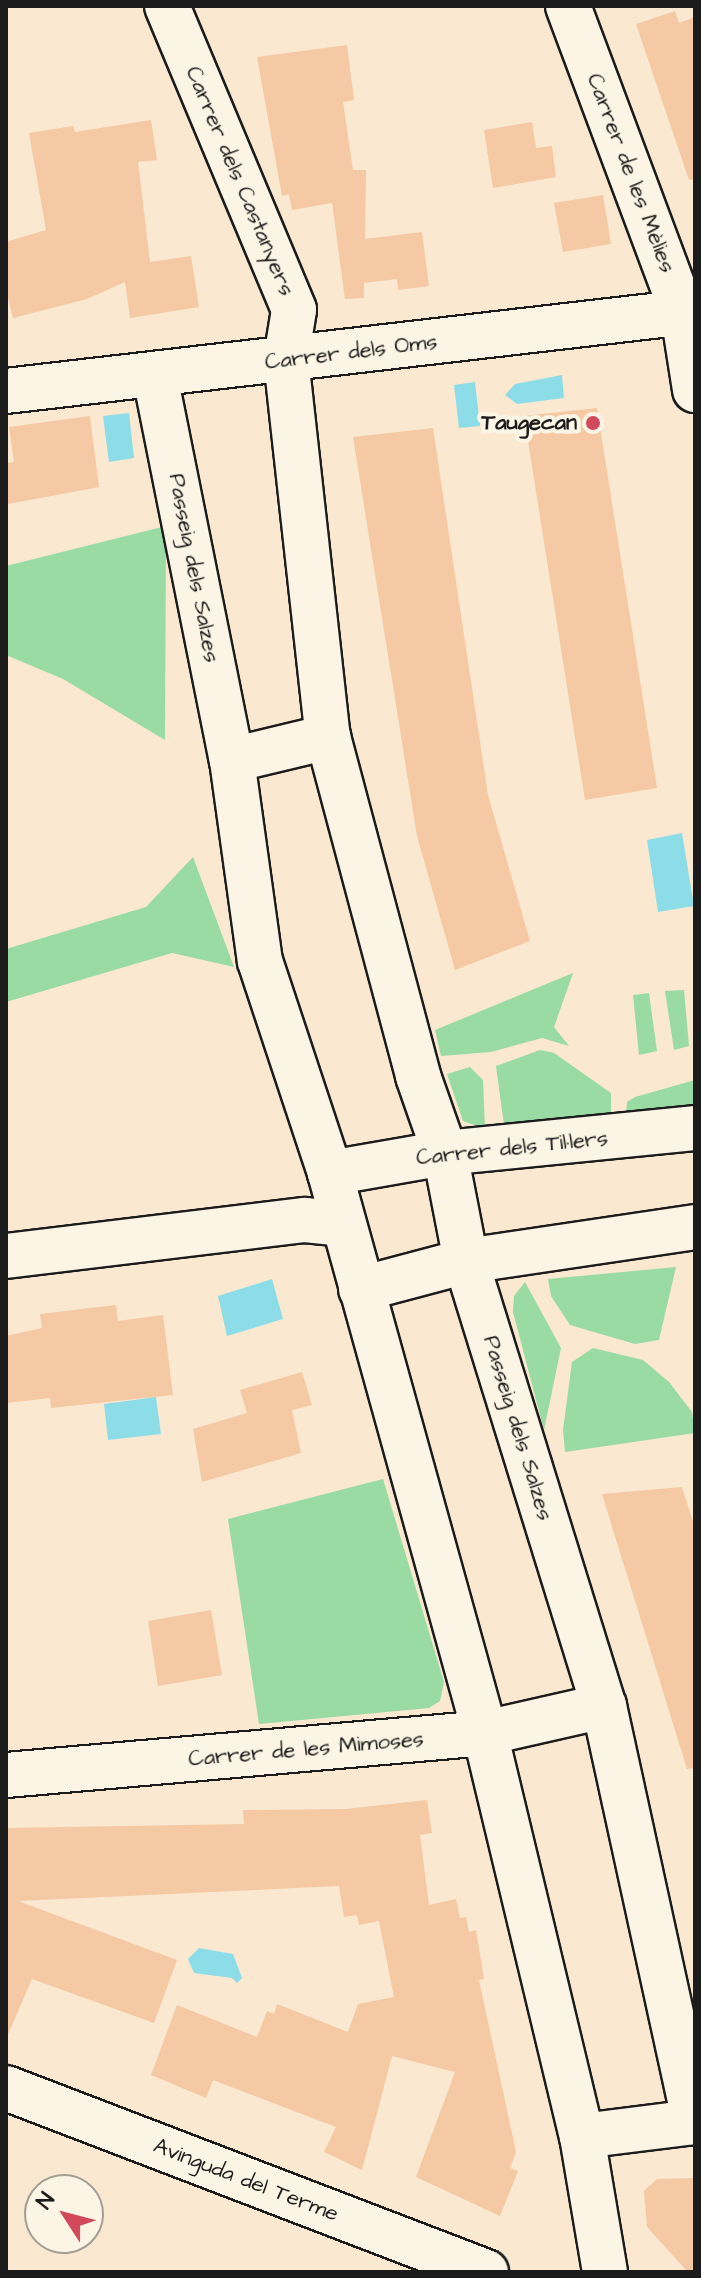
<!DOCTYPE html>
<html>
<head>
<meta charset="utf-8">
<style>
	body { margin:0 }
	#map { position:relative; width:701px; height:2278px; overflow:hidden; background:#fae8d1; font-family:"Architects Daughter",sans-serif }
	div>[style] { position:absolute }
	.green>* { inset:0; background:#9adaa3 }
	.water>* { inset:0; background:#8cdde8 }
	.building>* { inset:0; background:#f4c9a3 }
	.roads { filter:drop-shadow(2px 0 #1c1c1c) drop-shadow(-2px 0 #1c1c1c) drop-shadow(0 2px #1c1c1c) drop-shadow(0 -2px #1c1c1c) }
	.minor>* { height:44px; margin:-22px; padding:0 22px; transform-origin:22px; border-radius:22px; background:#fcf5e5 }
	.dots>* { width:22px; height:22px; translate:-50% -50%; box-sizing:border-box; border:4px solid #fcf5e5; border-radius:50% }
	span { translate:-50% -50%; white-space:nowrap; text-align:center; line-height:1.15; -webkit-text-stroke:8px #fcf5e5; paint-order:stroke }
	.street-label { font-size:22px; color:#1c1c1c }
	.poi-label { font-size:22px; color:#1c1c1c; font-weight:700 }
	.right { translate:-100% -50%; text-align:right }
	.frame { position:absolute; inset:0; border:8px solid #1c1c1c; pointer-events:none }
	.north { position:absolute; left:24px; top:2174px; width:80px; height:80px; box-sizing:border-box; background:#fcf5e5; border:2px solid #a29e95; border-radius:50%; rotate:306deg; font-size:22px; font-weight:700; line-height:32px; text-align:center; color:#1c1c1c }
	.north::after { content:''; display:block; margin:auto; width:28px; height:36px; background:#d1495b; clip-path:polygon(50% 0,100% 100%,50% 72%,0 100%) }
</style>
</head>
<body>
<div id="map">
	<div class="green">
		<i style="clip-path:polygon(166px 526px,165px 740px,63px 679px,6px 655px,6px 566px)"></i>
		<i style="clip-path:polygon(193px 857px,234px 967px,172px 953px,6px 1002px,6px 949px,146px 907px)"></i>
		<i style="clip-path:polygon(573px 973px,554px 1027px,569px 1046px,542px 1038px,491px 1052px,441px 1056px,435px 1030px)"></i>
		<i style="clip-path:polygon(684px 990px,689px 1046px,674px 1050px,665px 991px)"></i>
		<i style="clip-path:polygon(649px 993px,657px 1051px,639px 1055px,633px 995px)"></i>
		<i style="clip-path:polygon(540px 1050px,554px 1053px,611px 1093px,611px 1112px,504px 1125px,496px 1066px)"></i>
		<i style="clip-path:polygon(470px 1067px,483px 1080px,485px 1129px,463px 1121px,447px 1074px)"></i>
		<i style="clip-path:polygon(695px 1080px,695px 1104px,626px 1113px,627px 1102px,635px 1097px)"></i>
		<i style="clip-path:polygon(676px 1267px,659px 1340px,635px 1344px,570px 1325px,551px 1296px,548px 1279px)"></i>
		<i style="clip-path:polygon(525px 1282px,561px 1348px,544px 1430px,513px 1312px,514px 1296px)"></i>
		<i style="clip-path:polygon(593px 1348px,643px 1360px,669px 1382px,692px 1412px,695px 1433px,565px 1452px,563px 1430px,572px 1362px)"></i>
		<i style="clip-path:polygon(383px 1479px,444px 1682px,440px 1701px,429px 1708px,259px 1724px,228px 1519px)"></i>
	</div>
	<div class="water">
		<i style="clip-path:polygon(562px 375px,564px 398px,517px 404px,505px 395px,515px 384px)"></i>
		<i style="clip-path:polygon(475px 382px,480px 426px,459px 428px,454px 385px)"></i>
		<i style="clip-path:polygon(129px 413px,134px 458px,109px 462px,103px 416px)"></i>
		<i style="clip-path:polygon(682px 833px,694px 906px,658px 912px,647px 840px)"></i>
		<i style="clip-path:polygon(272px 1279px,283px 1319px,227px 1336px,218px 1296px)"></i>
		<i style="clip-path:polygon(156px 1397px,161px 1434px,108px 1440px,104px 1404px)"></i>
		<i style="clip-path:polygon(199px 1948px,233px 1954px,242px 1978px,237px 1983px,232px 1978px,194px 1973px,188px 1959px)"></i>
	</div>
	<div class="building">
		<i style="clip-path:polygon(675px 11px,679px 23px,695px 17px,695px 179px,689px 180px,636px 24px)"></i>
		<i style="clip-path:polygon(347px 45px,354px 100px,343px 102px,353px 170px,366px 170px,365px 239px,422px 232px,429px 286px,398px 290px,397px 279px,364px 283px,364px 298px,345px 299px,332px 203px,292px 210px,289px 194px,282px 196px,257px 57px)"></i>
		<i style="clip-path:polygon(151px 120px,157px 160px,138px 162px,150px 262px,191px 256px,199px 307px,130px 318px,125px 282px,87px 299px,13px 318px,6px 290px,6px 242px,46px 230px,29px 133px,73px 126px,75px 132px)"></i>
		<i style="clip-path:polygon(532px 122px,536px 148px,552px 146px,556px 177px,493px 188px,484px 130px)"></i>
		<i style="clip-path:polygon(603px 195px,611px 244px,563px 252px,554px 203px)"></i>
		<i style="clip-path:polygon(597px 408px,657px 788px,585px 800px,524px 416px)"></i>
		<i style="clip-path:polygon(90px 416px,99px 487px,8px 504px,6px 463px,14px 462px,9px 427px)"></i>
		<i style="clip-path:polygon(433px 428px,488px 795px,530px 941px,455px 970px,417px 836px,353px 437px)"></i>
		<i style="clip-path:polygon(116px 1305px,118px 1321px,163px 1315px,173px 1395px,51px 1408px,50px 1398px,6px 1403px,6px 1336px,42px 1328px,40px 1314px)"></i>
		<i style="clip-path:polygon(302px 1372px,312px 1405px,292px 1410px,301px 1453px,202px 1482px,193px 1429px,247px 1413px,240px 1390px)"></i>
		<i style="clip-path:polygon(682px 1487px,695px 1528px,695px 1768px,687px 1769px,602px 1494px)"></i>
		<i style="clip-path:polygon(211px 1610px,222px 1675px,158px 1686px,148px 1621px)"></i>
		<i style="clip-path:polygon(427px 1800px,432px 1833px,420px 1835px,429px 1905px,456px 1899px,460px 1918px,466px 1917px,469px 1932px,476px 1930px,484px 1979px,479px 1980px,516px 2152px,510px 2168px,518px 2171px,500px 2216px,416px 2177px,455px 2072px,392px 2056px,362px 2170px,324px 2152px,336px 2127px,213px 2080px,206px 2098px,151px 2075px,177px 2005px,257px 2037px,267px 2011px,274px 2014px,277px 2004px,348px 2032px,358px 2004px,394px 1997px,379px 1921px,359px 1925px,357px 1915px,344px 1917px,339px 1886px,18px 1901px,177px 1960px,154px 2023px,32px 1979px,6px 2039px,6px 1828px,244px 1824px,243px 1810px,346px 1809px)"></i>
		<i style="clip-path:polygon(695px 2178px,695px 2272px,688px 2272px,647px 2227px,644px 2191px,657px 2179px)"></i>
	</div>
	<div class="roads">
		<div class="minor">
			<i style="left:167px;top:6px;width:329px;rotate:67.3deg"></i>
			<i style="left:294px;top:310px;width:50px;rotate:99.3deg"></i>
			<i style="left:286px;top:359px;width:380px;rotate:83.7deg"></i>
			<i style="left:328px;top:737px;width:351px;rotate:75.1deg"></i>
			<i style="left:418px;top:1076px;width:82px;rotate:70.7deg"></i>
			<i style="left:445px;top:1153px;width:110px;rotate:79deg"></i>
			<i style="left:466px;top:1261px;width:466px;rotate:72.8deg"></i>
			<i style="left:604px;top:1706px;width:426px;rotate:77.7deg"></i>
			<i style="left:568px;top:6px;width:328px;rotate:69.5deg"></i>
			<i style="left:683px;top:313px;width:78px;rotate:81.1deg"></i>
			<i style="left:155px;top:376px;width:392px;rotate:78.7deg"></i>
			<i style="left:232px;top:760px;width:203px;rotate:82.1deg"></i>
			<i style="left:260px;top:961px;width:223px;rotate:71.7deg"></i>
			<i style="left:330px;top:1173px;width:581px;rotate:74.53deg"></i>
			<i style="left:485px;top:1733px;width:415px;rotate:76.5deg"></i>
			<i style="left:582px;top:2136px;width:138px;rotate:80.4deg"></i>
			<i style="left:6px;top:391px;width:694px;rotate:-6.62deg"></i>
			<i style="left:232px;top:760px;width:99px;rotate:-13.5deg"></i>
			<i style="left:330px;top:1173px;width:117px;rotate:-9.9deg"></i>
			<i style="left:445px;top:1153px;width:251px;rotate:-5.7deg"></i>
			<i style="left:6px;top:1256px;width:301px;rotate:-6.9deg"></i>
			<i style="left:305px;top:1220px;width:37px;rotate:6deg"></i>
			<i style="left:361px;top:1289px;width:109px;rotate:-14.9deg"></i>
			<i style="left:466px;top:1261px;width:232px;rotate:-8.4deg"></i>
			<i style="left:6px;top:1775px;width:481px;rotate:-5deg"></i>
			<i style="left:485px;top:1733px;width:122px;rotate:-12.8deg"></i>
			<i style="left:6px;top:2088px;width:514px;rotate:20.97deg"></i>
			<i style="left:582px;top:2136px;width:114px;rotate:-7.1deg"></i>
		</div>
	</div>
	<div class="dots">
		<i style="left:593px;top:423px;background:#d1495b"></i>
	</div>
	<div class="street-label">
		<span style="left:631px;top:173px;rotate:69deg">Carrer de les Mèlies</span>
		<span style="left:240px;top:181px;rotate:67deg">Carrer dels Castanyers</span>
		<span style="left:351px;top:352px;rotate:-7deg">Carrer dels Oms</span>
		<span style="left:194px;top:568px;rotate:79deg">Passeig dels Salzes</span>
		<span style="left:512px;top:1148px;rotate:-6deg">Carrer dels Til·lers</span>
		<span style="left:518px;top:1428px;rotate:73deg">Passeig dels Salzes</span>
		<span style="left:306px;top:1749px;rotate:-5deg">Carrer de les Mimoses</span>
		<span style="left:246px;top:2180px;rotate:21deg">Avinguda del Terme</span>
	</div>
	<div class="poi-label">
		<span class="right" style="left:577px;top:423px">Taugecan</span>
	</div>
	<div class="frame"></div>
	<div class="north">N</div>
</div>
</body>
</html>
